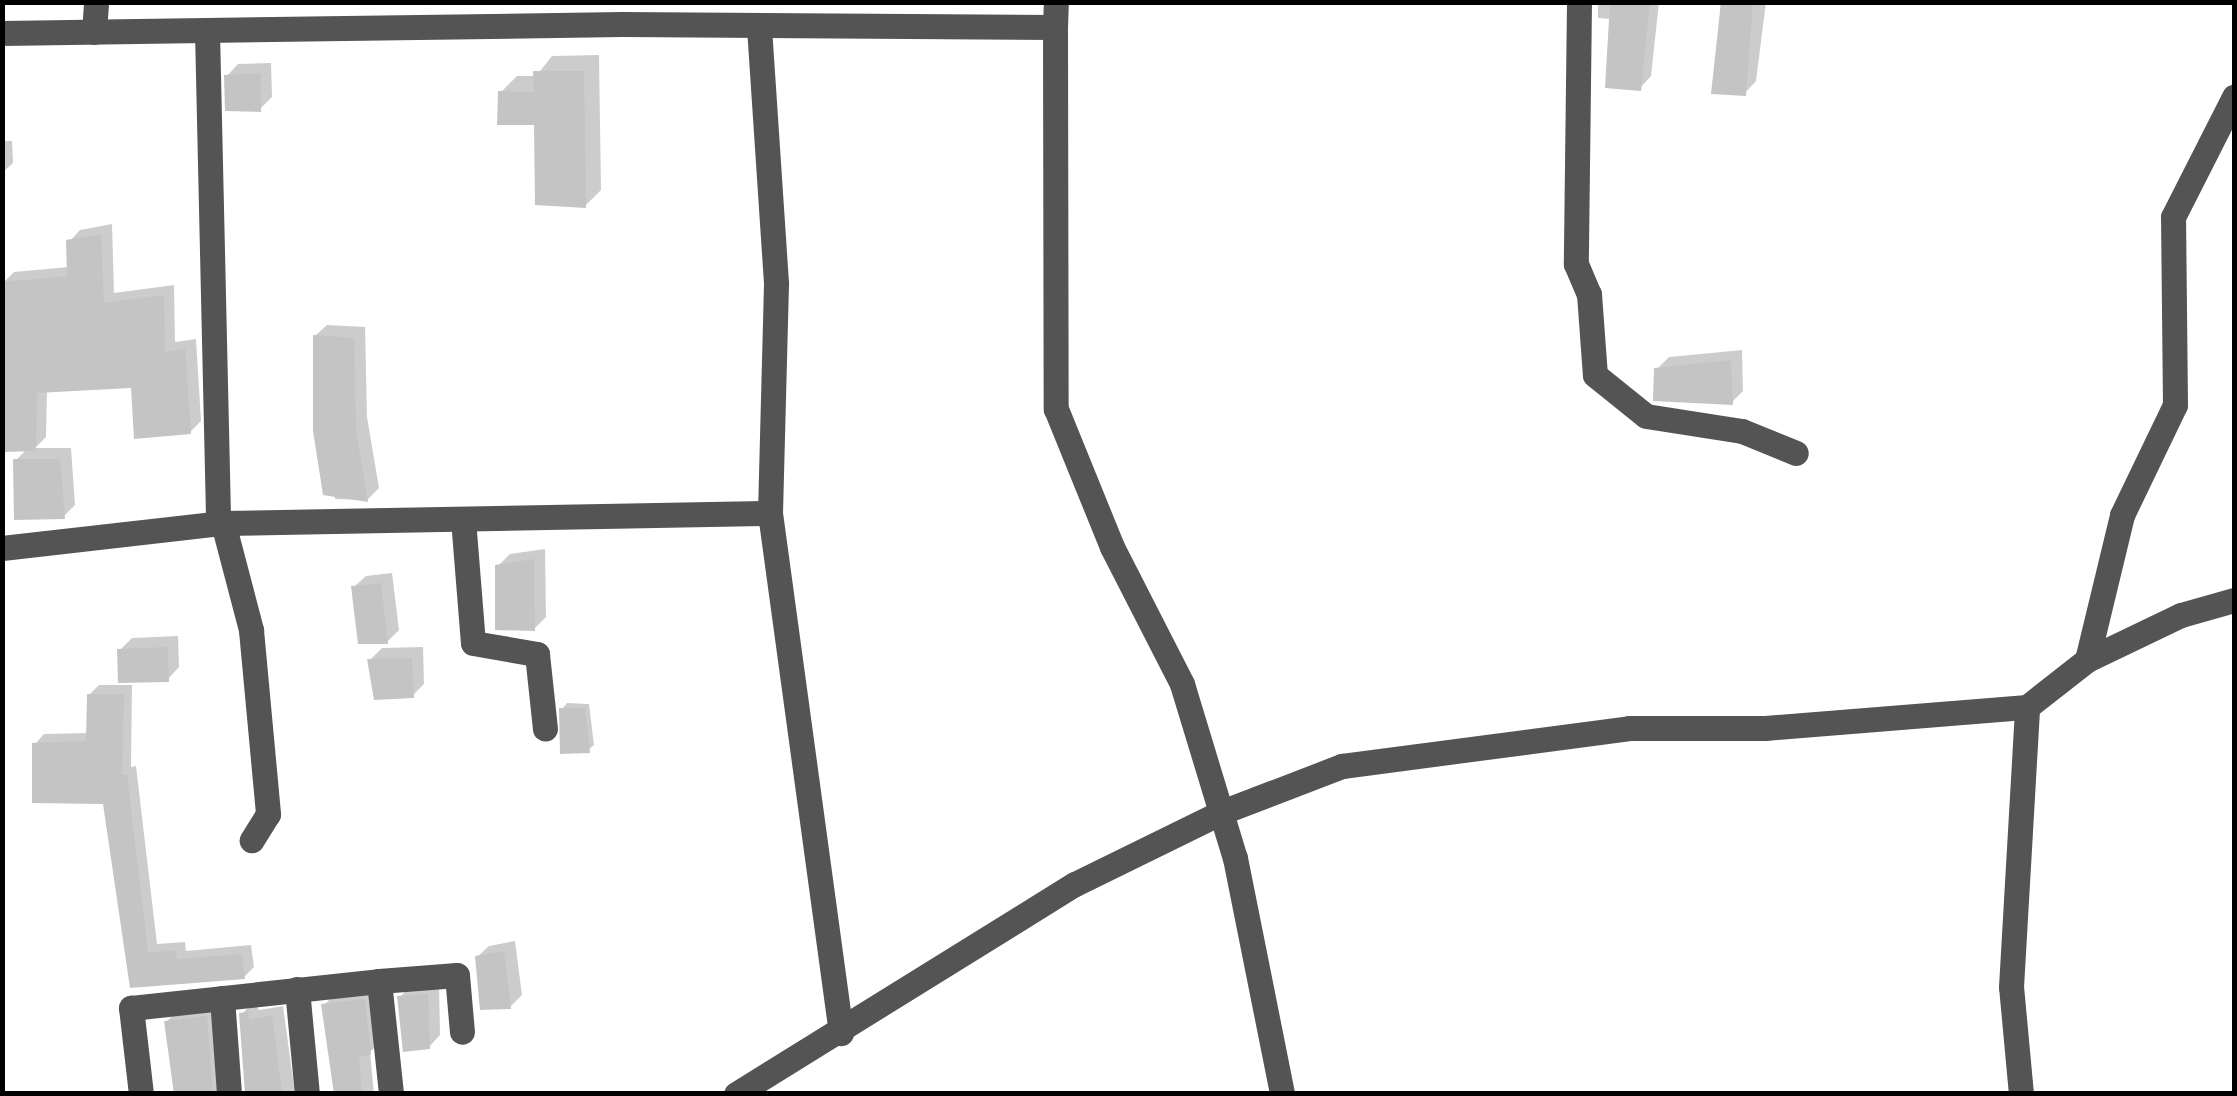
<!DOCTYPE html>
<html>
<head>
<meta charset="utf-8">
<style>
	body { margin:0 }
	#map { position:relative; width:2237px; height:1096px; overflow:hidden; background:#fff; font-family:Jost,sans-serif }
	div>[style] { position:absolute }
	.shadow>* { inset:0; background:#0003 }
	.building>* { inset:0; background:#c4c4c4 }
	.minor>* { height:25px; margin:-12.5px; padding:0 12.5px; transform-origin:12.5px; border-radius:12.5px; background:#545454 }
	span { translate:-50% -50%; white-space:nowrap; text-align:center; line-height:1.15; -webkit-text-stroke:8px #fff; paint-order:stroke }
	.frame { position:absolute; inset:0; border:5px solid #000; pointer-events:none }
</style>
</head>
<body>
<div id="map">
	<div class="shadow">
		<i style="clip-path:polygon(1598px 2px,1659px 2px,1651px 76px,1640px 88px,1611px 19px,1598px 18px)"></i>
		<i style="clip-path:polygon(1721px 2px,1766px 2px,1756px 81px,1745px 93px,1714px 92px)"></i>
		<i style="clip-path:polygon(599px 55px,601px 190px,585px 206px,536px 123px,501px 92px,517px 76px,536px 76px,552px 56px)"></i>
		<i style="clip-path:polygon(271px 63px,272px 97px,260px 109px,227px 76px,238px 64px)"></i>
		<i style="clip-path:polygon(2px 141px,12px 141px,13px 163px,2px 173px)"></i>
		<i style="clip-path:polygon(112px 224px,114px 293px,174px 285px,175px 342px,196px 339px,201px 421px,190px 432px,133px 385px,47px 390px,46px 437px,35px 448px,71px 448px,75px 505px,64px 516px,16px 460px,27px 449px,2px 449px,3px 283px,14px 272px,69px 267px,69px 242px,80px 230px)"></i>
		<i style="clip-path:polygon(327px 325px,365px 327px,367px 417px,379px 488px,367px 500px,335px 499px,315px 336px)"></i>
		<i style="clip-path:polygon(1742px 350px,1743px 391px,1732px 402px,1657px 369px,1669px 357px)"></i>
		<i style="clip-path:polygon(545px 549px,546px 617px,534px 629px,498px 566px,510px 554px)"></i>
		<i style="clip-path:polygon(392px 573px,399px 630px,387px 642px,354px 587px,366px 576px)"></i>
		<i style="clip-path:polygon(178px 636px,179px 667px,168px 679px,120px 650px,132px 638px)"></i>
		<i style="clip-path:polygon(423px 647px,424px 684px,413px 695px,370px 660px,382px 648px)"></i>
		<i style="clip-path:polygon(99px 685px,132px 685px,131px 767px,136px 766px,157px 944px,185px 942px,186px 951px,251px 945px,254px 967px,244px 977px,132px 985px,105px 802px,35px 744px,44px 734px,88px 733px,89px 695px)"></i>
		<i style="clip-path:polygon(567px 703px,589px 704px,594px 745px,588px 750px,562px 709px)"></i>
		<i style="clip-path:polygon(515px 941px,522px 995px,510px 1007px,477px 957px,489px 946px)"></i>
		<i style="clip-path:polygon(439px 983px,440px 1035px,429px 1047px,400px 997px,411px 985px)"></i>
		<i style="clip-path:polygon(375px 989px,381px 1041px,370px 1052px,374px 1094px,336px 1094px,324px 1005px,336px 993px)"></i>
		<i style="clip-path:polygon(253px 1002px,259px 1010px,283px 1006px,295px 1094px,248px 1094px,242px 1014px)"></i>
		<i style="clip-path:polygon(217px 1006px,233px 1094px,174px 1094px,166px 1022px,177px 1011px)"></i>
	</div>
	<div class="building">
		<i style="clip-path:polygon(1610px 2px,1650px 2px,1641px 91px,1605px 88px)"></i>
		<i style="clip-path:polygon(1721px 2px,1753px 2px,1746px 96px,1711px 94px)"></i>
		<i style="clip-path:polygon(533px 71px,584px 71px,586px 208px,535px 205px,534px 125px,497px 125px,498px 91px,534px 92px)"></i>
		<i style="clip-path:polygon(261px 73px,261px 112px,225px 111px,224px 75px)"></i>
		<i style="clip-path:polygon(101px 234px,104px 303px,164px 295px,165px 352px,185px 349px,191px 434px,134px 439px,131px 388px,37px 393px,36px 451px,3px 452px,2px 282px,67px 276px,66px 240px)"></i>
		<i style="clip-path:polygon(313px 335px,354px 338px,356px 430px,368px 502px,323px 495px,313px 431px)"></i>
		<i style="clip-path:polygon(1731px 360px,1733px 405px,1653px 401px,1654px 368px)"></i>
		<i style="clip-path:polygon(13px 459px,60px 459px,65px 519px,14px 520px)"></i>
		<i style="clip-path:polygon(534px 559px,535px 631px,495px 630px,495px 565px)"></i>
		<i style="clip-path:polygon(381px 583px,388px 644px,358px 644px,351px 586px)"></i>
		<i style="clip-path:polygon(168px 647px,169px 682px,118px 683px,117px 649px)"></i>
		<i style="clip-path:polygon(412px 658px,414px 698px,374px 700px,367px 659px)"></i>
		<i style="clip-path:polygon(87px 694px,124px 694px,122px 775px,127px 775px,148px 952px,176px 951px,177px 959px,242px 954px,245px 979px,130px 988px,103px 804px,32px 803px,32px 743px,86px 741px)"></i>
		<i style="clip-path:polygon(559px 708px,585px 708px,590px 753px,560px 754px)"></i>
		<i style="clip-path:polygon(504px 951px,511px 1009px,480px 1010px,475px 956px)"></i>
		<i style="clip-path:polygon(428px 994px,430px 1049px,403px 1052px,397px 996px)"></i>
		<i style="clip-path:polygon(365px 999px,371px 1055px,359px 1057px,362px 1094px,334px 1094px,321px 1004px)"></i>
		<i style="clip-path:polygon(248px 1012px,249px 1020px,272px 1015px,282px 1094px,245px 1094px,239px 1013px)"></i>
		<i style="clip-path:polygon(207px 1016px,213px 1094px,174px 1094px,164px 1021px)"></i>
	</div>
	<div class="minor">
		<i style="left:1579px;top:2px;width:262px;rotate:90.7deg"></i>
		<i style="left:1576px;top:264px;width:33px;rotate:67deg"></i>
		<i style="left:1589px;top:294px;width:81px;rotate:85.8deg"></i>
		<i style="left:1595px;top:375px;width:65px;rotate:38.8deg"></i>
		<i style="left:1646px;top:416px;width:97px;rotate:8.9deg"></i>
		<i style="left:1742px;top:431px;width:58px;rotate:22.2deg"></i>
		<i style="left:759px;top:27px;width:258px;rotate:86.2deg"></i>
		<i style="left:776px;top:284px;width:229px;rotate:91.5deg"></i>
		<i style="left:770px;top:513px;width:525px;rotate:82.23deg"></i>
		<i style="left:1055px;top:27px;width:382px;rotate:89.9deg"></i>
		<i style="left:1056px;top:409px;width:149px;rotate:67.9deg"></i>
		<i style="left:1112px;top:547px;width:154px;rotate:62.9deg"></i>
		<i style="left:1182px;top:684px;width:182px;rotate:73.1deg"></i>
		<i style="left:1235px;top:858px;width:241px;rotate:78.7deg"></i>
		<i style="left:207px;top:31px;width:493px;rotate:88.7deg"></i>
		<i style="left:94px;top:32px;width:30px;rotate:-86deg"></i>
		<i style="left:2px;top:33px;width:620px;rotate:-0.83deg"></i>
		<i style="left:622px;top:24px;width:433px;rotate:0.4deg"></i>
		<i style="left:1055px;top:27px;width:25px;rotate:-88deg"></i>
		<i style="left:463px;top:519px;width:124px;rotate:85.4deg"></i>
		<i style="left:473px;top:643px;width:65px;rotate:9.8deg"></i>
		<i style="left:537px;top:654px;width:75px;rotate:83.9deg"></i>
		<i style="left:223px;top:523px;width:111px;rotate:75.3deg"></i>
		<i style="left:251px;top:630px;width:185px;rotate:84.7deg"></i>
		<i style="left:268px;top:814px;width:31px;rotate:122deg"></i>
		<i style="left:2px;top:548px;width:222px;rotate:-6.5deg"></i>
		<i style="left:223px;top:523px;width:547px;rotate:-1.05deg"></i>
		<i style="left:2087px;top:660px;width:149px;rotate:-76.4deg"></i>
		<i style="left:2122px;top:515px;width:122px;rotate:-64.3deg"></i>
		<i style="left:2175px;top:405px;width:188px;rotate:-90.6deg"></i>
		<i style="left:2173px;top:217px;width:135px;rotate:-63.1deg"></i>
		<i style="left:379px;top:981px;width:78px;rotate:-4.4deg"></i>
		<i style="left:457px;top:975px;width:57px;rotate:85deg"></i>
		<i style="left:297px;top:989px;width:105px;rotate:84.6deg"></i>
		<i style="left:222px;top:998px;width:96px;rotate:85.8deg"></i>
		<i style="left:141px;top:1094px;width:87px;rotate:-96.6deg"></i>
		<i style="left:131px;top:1008px;width:249px;rotate:-6.2deg"></i>
		<i style="left:379px;top:981px;width:114px;rotate:83.9deg"></i>
		<i style="left:736px;top:1094px;width:399px;rotate:-31.8deg"></i>
		<i style="left:1075px;top:884px;width:164px;rotate:-26.1deg"></i>
		<i style="left:1222px;top:812px;width:129px;rotate:-21deg"></i>
		<i style="left:1342px;top:766px;width:290px;rotate:-7.5deg"></i>
		<i style="left:1629px;top:728px;width:136px"></i>
		<i style="left:1765px;top:728px;width:263px;rotate:-4.6deg"></i>
		<i style="left:2027px;top:707px;width:76px;rotate:-38.1deg"></i>
		<i style="left:2087px;top:660px;width:104px;rotate:-25.6deg"></i>
		<i style="left:2181px;top:615px;width:55px;rotate:-15.8deg"></i>
		<i style="left:2021px;top:1094px;width:107px;rotate:-95.3deg"></i>
		<i style="left:2011px;top:987px;width:280px;rotate:-86.7deg"></i>
	</div>
	<div class="frame"></div>
</div>
</body>
</html>
